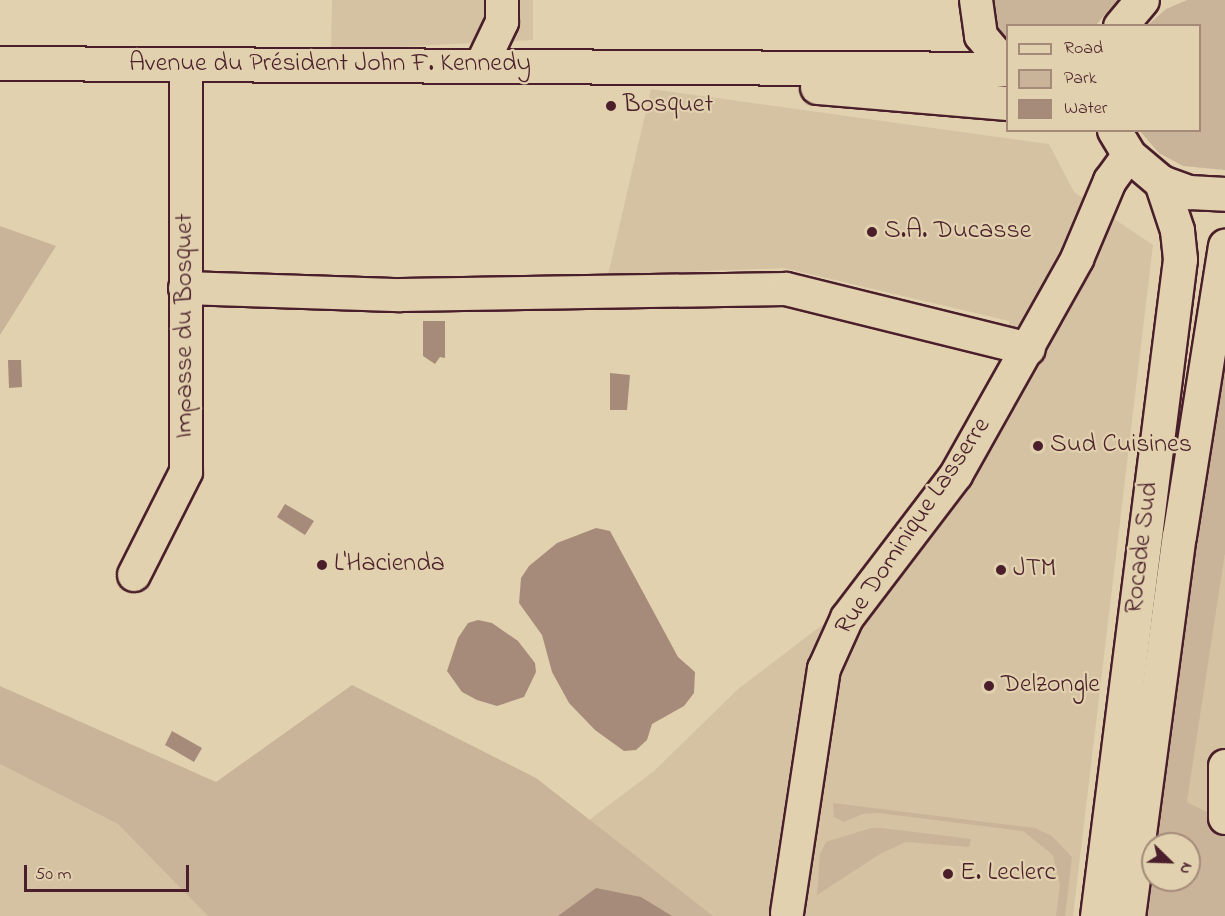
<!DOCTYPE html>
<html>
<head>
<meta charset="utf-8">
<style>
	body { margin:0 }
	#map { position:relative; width:1225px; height:916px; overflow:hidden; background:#e2d1ae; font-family:"Indie Flower",sans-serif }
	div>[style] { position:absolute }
	.built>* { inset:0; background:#d5c2a3 }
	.green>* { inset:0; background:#c9b499 }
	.water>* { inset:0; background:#a68b7a }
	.roads { filter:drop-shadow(2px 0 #4a1f2b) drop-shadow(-2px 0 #4a1f2b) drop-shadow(0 2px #4a1f2b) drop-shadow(0 -2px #4a1f2b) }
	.minor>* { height:32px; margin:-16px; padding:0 16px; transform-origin:16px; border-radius:16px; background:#e2d1ae }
	.major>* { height:33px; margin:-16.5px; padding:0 16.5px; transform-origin:16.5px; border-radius:16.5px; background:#e2d1ae }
	.dots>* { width:16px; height:16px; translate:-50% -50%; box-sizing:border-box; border:3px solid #e2d1ae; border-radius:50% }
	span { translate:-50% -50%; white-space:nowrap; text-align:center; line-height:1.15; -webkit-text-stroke:4.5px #e2d1ae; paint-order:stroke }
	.street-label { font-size:26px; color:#4a1f2b }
	.poi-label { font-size:26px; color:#4a1f2b }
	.left { translate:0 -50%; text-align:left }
	.legend { position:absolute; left:1006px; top:24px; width:195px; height:108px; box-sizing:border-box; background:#e2d1ae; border:2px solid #a58a7a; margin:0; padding:8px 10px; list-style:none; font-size:18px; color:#4a1f2b }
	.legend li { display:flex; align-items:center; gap:12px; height:30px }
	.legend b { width:30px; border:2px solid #a58a7a }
	.north { position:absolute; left:1141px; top:832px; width:60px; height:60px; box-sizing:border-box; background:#e2d1ae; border:2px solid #a58a7a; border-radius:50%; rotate:113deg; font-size:16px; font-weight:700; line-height:24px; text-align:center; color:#4a1f2b }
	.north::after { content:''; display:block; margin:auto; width:21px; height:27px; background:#4a1f2b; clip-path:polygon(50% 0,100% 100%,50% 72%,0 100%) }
	.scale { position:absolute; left:24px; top:865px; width:165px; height:27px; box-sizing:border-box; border:3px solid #4a1f2b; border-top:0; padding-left:8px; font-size:18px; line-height:21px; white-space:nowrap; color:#4a1f2b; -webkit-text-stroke:4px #e2d1ae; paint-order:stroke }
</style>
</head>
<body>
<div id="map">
	<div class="built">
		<i style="clip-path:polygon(332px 0,533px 0,533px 40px,331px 50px)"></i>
		<i style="clip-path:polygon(651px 89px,1049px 144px,1074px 192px,1153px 245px,1073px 916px,462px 916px,654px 771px,738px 689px,834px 616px,932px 485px,1007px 358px,1009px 321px,784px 268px,608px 275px)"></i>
		<i style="clip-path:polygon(1225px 554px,1225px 821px,1187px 802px)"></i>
		<i style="clip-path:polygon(0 728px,304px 916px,0 916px)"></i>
	</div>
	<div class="green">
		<i style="clip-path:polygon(992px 0,1117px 0,1096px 25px,1008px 26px,1007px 55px,990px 28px)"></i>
		<i style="clip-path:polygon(1187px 0,1225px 0,1225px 170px,1183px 166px,1159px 153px,1140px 131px,1200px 130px,1200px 26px,1148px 25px,1166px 9px)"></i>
		<i style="clip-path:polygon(0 226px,56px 246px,0 335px)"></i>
		<i style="clip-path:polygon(evenodd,1225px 337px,1225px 554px,1187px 802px,1225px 821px,1225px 916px,1139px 916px,1225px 337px,1153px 844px,1189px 844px,1189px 880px,1153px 880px,1153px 844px)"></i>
		<i style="clip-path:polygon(352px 685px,536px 778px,713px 916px,208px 916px,118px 824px,0 764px,0 686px,216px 782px)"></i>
		<i style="clip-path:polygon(833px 803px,1035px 828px,1052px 836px,1072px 857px,1065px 916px,1056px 916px,1060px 885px,1053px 855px,1023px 831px,879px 813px,863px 814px,844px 822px,834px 817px)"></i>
		<i style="clip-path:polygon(871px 828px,882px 828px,971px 839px,969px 847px,906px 842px,880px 854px,817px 895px,820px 854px,826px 842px)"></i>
	</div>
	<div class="water">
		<i style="clip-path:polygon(423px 321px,445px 321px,445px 358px,440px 357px,435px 364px,423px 356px)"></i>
		<i style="clip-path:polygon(8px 360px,21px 360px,22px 387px,9px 388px)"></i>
		<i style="clip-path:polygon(610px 373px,630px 375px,627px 410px,610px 410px)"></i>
		<i style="clip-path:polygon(285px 504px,314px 521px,305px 535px,277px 517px)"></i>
		<i style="clip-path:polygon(596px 528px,610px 531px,678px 657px,695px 672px,694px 693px,684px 706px,652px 724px,647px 740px,636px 750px,624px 751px,595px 730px,569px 703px,552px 672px,542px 635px,519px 603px,521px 578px,529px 566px,557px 543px)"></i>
		<i style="clip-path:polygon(478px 620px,492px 623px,518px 641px,535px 663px,536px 672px,524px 697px,497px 706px,477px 700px,462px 692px,447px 671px,458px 638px,468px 623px)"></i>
		<i style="clip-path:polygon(172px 731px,202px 748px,194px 762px,165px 745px)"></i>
		<i style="clip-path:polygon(596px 888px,641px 897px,672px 916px,558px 916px)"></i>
	</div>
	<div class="roads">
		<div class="minor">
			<i style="left:976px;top:0;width:36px;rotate:82deg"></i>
			<i style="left:981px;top:36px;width:42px;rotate:49.8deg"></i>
			<i style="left:481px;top:66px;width:49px;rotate:-64.5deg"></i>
			<i style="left:502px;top:22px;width:22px;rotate:-90deg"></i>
			<i style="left:185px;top:288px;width:216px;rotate:1.9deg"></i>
			<i style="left:401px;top:295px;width:385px;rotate:-0.9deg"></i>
			<i style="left:786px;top:289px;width:250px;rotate:13.9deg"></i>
			<i style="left:134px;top:575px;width:115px;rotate:-63.2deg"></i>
			<i style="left:186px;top:472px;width:407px;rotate:-90deg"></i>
			<i style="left:1225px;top:766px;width:52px;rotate:90deg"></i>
			<i style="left:787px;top:913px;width:247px;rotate:-81.4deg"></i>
			<i style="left:824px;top:669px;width:56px;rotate:-65.7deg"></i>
			<i style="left:847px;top:618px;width:180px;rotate:-52.7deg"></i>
			<i style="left:956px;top:475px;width:248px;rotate:-60.7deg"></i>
			<i style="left:1077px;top:259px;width:85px;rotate:-67.1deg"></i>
			<i style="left:1110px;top:181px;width:32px;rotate:-54deg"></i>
		</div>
		<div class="major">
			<i style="left:1120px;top:26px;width:34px;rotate:-50deg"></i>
			<i style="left:0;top:63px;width:1008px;rotate:0.34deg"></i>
			<i style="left:817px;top:87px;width:192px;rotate:4.8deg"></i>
			<i style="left:1114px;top:130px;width:29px;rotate:59deg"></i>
			<i style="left:1129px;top:155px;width:42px;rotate:40.2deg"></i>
			<i style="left:1161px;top:182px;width:30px;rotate:20deg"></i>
			<i style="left:1189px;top:192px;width:36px;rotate:3deg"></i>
			<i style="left:1097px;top:916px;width:662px;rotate:-82.8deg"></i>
			<i style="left:1180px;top:259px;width:29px;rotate:-96deg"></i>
			<i style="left:1177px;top:230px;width:51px;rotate:-108.4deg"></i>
			<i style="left:1128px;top:916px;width:383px;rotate:-82.4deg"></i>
			<i style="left:1179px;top:536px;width:294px;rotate:-81deg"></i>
		</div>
	</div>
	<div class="dots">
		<i style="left:611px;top:106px;background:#4a1f2b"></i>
		<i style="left:872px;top:232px;background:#4a1f2b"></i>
		<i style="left:1038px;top:446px;background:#4a1f2b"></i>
		<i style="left:322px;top:565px;background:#4a1f2b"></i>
		<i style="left:1001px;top:570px;background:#4a1f2b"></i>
		<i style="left:989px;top:686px;background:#4a1f2b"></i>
		<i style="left:948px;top:874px;background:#4a1f2b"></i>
	</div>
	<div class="street-label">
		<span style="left:330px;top:65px">Avenue du Président John F. Kennedy</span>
		<span style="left:186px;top:326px;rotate:-90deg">Impasse du Bosquet</span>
		<span style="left:914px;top:527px;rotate:-56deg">Rue Dominique Lasserre</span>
		<span style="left:1143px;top:548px;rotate:-83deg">Rocade Sud</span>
	</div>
	<div class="poi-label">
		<span class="left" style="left:623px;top:106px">Bosquet</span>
		<span class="left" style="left:884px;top:232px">S.A. Ducasse</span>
		<span class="left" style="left:1050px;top:446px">Sud Cuisines</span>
		<span class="left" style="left:334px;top:565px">L'Hacienda</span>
		<span class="left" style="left:1013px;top:570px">JTM</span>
		<span class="left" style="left:1001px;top:686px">Delzongle</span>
		<span class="left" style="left:960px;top:874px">E. Leclerc</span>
	</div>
	<ul class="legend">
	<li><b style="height:8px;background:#e2d1ae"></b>Road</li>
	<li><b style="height:16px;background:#c9b499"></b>Park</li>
	<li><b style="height:16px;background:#a68b7a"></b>Water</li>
	</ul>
	<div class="north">N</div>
	<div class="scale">50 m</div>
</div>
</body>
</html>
